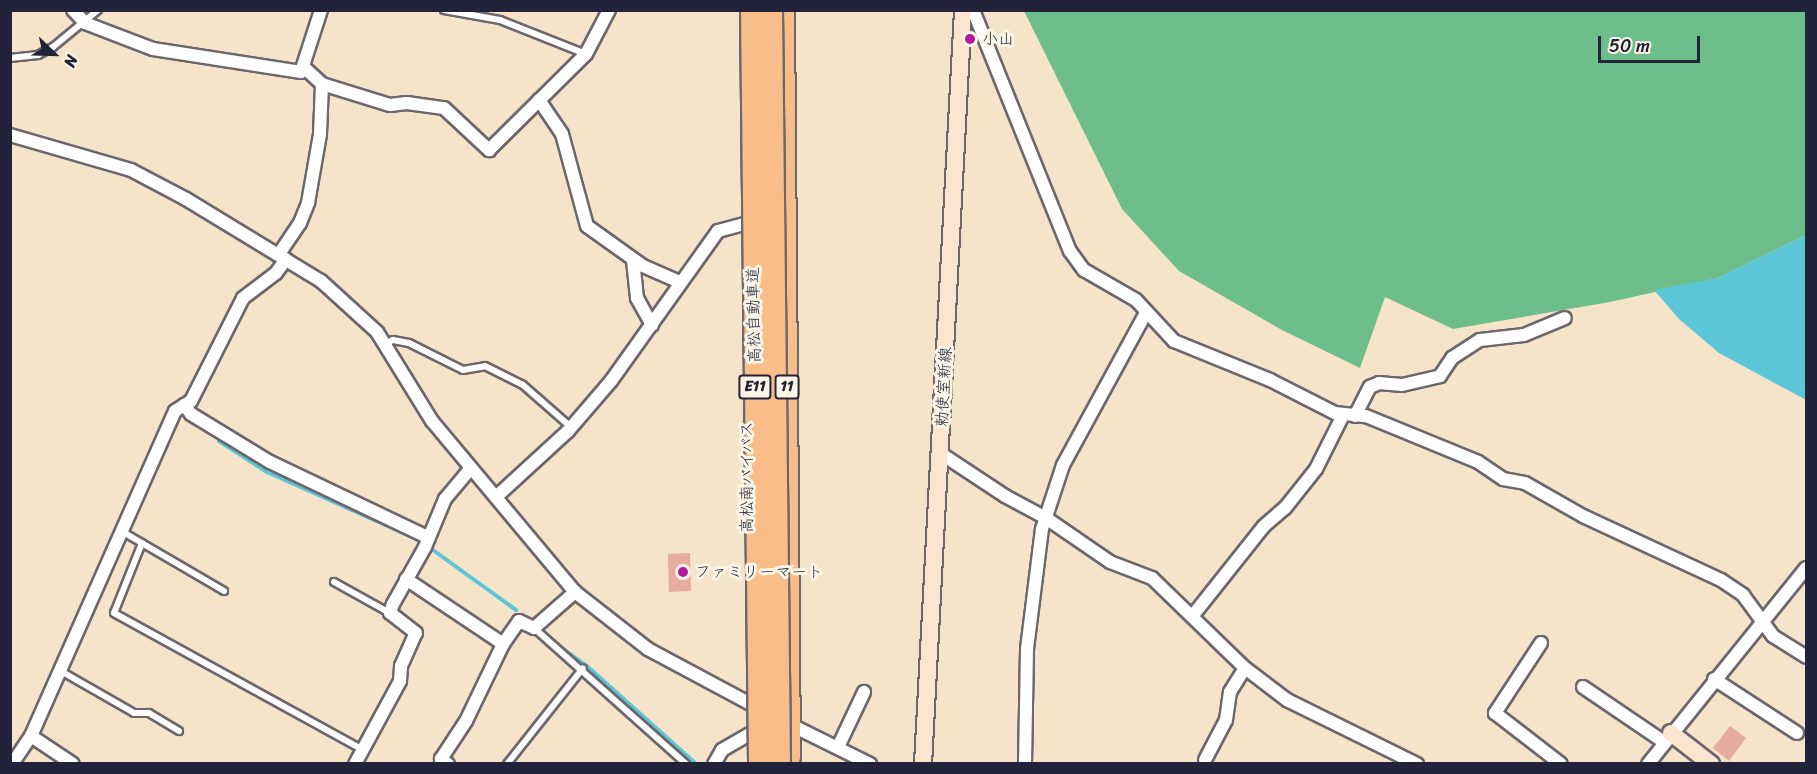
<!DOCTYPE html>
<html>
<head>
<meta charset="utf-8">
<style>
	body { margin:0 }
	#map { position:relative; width:1817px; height:774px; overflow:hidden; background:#f6e4ca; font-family:Sriracha,"Klee One",sans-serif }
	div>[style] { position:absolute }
	.forest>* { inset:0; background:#6dbe8a }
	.water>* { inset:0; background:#5bc6d6 }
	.stream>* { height:4px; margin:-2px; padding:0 2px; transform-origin:2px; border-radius:2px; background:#5bc6d6 }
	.building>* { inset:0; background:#e7aba1 }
	.roads { filter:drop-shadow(2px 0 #6c666d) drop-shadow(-2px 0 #6c666d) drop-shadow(0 2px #6c666d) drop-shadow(0 -2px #6c666d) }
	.lane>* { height:6px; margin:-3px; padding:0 3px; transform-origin:3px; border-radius:3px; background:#fff }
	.street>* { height:12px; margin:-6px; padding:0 6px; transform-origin:6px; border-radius:6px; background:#fff }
	.secondary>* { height:16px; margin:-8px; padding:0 8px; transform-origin:8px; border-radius:8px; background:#fce5d0 }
	.highway>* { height:21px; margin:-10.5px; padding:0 10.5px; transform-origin:10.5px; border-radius:10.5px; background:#f8bd89 }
	.bridges { filter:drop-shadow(2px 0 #6c666d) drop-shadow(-2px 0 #6c666d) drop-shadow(0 2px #6c666d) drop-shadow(0 -2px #6c666d) }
	.highway-bridge>* { height:21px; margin:-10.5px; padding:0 10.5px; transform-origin:10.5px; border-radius:10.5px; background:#f8bd89 }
	.dots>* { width:16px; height:16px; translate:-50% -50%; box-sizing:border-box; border:3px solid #fcf5e5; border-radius:50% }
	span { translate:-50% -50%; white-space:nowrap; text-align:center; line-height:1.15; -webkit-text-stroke:6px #fcf5e5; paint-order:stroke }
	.shield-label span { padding:2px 4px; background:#fcf5e5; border:2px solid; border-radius:4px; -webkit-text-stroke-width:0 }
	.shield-label { font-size:15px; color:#22223b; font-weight:700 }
	.poi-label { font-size:16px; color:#22223b }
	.left { translate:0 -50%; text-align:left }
	.street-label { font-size:16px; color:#22223b }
	.frame { position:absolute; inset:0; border:12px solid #22223b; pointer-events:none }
	.north { position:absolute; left:24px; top:24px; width:60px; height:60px; -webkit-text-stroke:4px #fcf5e5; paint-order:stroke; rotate:113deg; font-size:16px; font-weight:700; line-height:24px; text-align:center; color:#22223b }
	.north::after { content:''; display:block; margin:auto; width:21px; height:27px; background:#22223b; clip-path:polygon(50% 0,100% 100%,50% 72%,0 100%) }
	.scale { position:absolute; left:1598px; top:36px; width:102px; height:27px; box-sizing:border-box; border:3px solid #22223b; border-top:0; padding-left:8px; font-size:18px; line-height:21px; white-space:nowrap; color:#22223b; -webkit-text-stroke:4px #fcf5e5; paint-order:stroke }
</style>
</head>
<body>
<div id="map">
	<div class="forest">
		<i style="clip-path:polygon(1024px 11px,1806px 11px,1806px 235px,1718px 278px,1610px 302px,1453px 329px,1385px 297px,1360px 368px,1282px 330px,1179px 271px,1122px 209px)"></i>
	</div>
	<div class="water">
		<i style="clip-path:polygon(1806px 235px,1806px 400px,1719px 353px,1679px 319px,1654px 290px,1718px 278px)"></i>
	</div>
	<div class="stream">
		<i style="left:219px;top:441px;width:57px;rotate:32.9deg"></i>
		<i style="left:267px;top:472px;width:167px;rotate:24.1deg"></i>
		<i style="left:419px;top:540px;width:120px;rotate:35.8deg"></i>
		<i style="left:551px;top:640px;width:46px;rotate:36.1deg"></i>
		<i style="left:588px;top:667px;width:145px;rotate:41.9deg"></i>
	</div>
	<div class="building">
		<i style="clip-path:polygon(690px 553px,691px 591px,669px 592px,668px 554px)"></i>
		<i style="clip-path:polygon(1730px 726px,1746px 738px,1729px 761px,1713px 748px)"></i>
	</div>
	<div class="roads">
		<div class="lane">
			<i style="left:444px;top:10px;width:57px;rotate:10.1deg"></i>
			<i style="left:500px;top:20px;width:92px;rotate:21.6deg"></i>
			<i style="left:10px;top:58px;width:28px;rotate:-6deg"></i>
			<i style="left:38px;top:55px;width:17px;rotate:-28deg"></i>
			<i style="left:53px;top:47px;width:58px;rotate:-39.4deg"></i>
			<i style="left:385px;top:344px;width:9px;rotate:-27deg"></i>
			<i style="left:393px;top:340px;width:16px;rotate:11deg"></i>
			<i style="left:409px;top:343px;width:60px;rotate:26.6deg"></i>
			<i style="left:463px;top:370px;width:22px;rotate:-10deg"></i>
			<i style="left:485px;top:366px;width:42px;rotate:26.6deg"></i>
			<i style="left:523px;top:385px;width:64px;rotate:41.2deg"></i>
			<i style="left:123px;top:532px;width:117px;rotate:30.3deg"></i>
			<i style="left:142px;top:543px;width:75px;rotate:111.8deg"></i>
			<i style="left:114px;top:613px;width:282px;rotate:28.8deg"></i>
			<i style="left:334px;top:582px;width:64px;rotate:29deg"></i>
			<i style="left:534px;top:628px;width:204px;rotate:41.8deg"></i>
			<i style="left:59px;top:670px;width:86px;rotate:29.8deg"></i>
			<i style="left:134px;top:713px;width:15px"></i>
			<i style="left:149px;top:713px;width:35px;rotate:31deg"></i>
			<i style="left:507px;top:764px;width:122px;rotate:-51.6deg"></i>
		</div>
		<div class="street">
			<i style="left:73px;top:10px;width:18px;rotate:47deg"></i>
			<i style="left:85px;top:23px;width:73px;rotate:20.9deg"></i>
			<i style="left:153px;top:49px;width:150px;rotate:8.8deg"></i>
			<i style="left:301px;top:72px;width:65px;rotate:-72.1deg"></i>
			<i style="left:973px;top:10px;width:260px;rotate:68.1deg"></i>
			<i style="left:1070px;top:251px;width:24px;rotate:54deg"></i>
			<i style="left:1084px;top:270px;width:60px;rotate:30deg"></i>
			<i style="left:1136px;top:300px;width:56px;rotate:47.2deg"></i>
			<i style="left:1174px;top:341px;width:104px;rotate:22.1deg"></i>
			<i style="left:1270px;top:380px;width:73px;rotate:26.9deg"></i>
			<i style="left:1335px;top:413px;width:31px;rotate:6deg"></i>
			<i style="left:1366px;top:416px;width:121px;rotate:22.3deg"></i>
			<i style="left:1478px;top:462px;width:30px;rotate:34deg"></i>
			<i style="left:1503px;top:479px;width:22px;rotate:10deg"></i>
			<i style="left:1525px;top:483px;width:67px;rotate:29.6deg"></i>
			<i style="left:1583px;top:516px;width:152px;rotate:24.9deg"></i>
			<i style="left:1721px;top:580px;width:27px;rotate:34deg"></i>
			<i style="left:1743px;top:595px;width:51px;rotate:53.8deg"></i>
			<i style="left:1773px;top:636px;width:39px;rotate:32deg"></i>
			<i style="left:322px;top:84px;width:71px;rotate:17.2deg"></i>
			<i style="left:390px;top:105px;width:17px;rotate:-7deg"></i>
			<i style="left:407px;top:103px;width:37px;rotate:8deg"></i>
			<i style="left:444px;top:108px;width:62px;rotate:43deg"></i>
			<i style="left:489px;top:150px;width:136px;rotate:-44.7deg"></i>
			<i style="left:586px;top:54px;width:50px;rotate:-62.4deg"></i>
			<i style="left:539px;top:100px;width:41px;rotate:55.9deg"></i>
			<i style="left:562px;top:134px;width:95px;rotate:74.8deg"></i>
			<i style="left:587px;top:226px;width:69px;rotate:35.5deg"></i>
			<i style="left:643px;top:266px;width:40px;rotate:23.4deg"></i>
			<i style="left:10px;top:135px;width:126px;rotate:16.1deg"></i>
			<i style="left:131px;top:170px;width:62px;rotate:27.8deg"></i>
			<i style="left:186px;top:199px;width:158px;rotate:31.3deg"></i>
			<i style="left:321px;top:281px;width:76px;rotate:42.3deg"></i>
			<i style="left:377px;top:332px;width:105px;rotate:58.3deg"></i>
			<i style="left:432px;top:421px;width:223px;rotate:50.1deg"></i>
			<i style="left:575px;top:592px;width:93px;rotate:38deg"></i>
			<i style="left:648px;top:649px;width:129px;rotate:28.2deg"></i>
			<i style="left:279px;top:254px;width:37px;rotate:-56deg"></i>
			<i style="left:300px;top:223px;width:22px;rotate:-68deg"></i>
			<i style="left:308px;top:203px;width:70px;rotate:-80.1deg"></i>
			<i style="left:320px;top:134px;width:50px;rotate:-87.7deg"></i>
			<i style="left:322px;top:84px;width:23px;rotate:-137deg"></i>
			<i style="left:633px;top:260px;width:38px;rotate:84deg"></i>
			<i style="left:637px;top:298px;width:31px;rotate:61deg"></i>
			<i style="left:184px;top:405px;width:11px;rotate:52deg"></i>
			<i style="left:191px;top:414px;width:92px;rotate:31.3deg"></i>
			<i style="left:270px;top:462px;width:176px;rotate:25.5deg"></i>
			<i style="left:1355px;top:416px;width:33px;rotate:-63deg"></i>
			<i style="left:1370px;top:387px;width:10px;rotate:-24deg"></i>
			<i style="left:1379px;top:383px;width:23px;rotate:5deg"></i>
			<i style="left:1402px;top:385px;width:39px;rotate:-13deg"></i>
			<i style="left:1440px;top:376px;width:22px;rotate:-56deg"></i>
			<i style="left:1452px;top:358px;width:33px;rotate:-33deg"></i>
			<i style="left:1480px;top:340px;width:44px;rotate:-6.5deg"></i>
			<i style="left:1524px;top:335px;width:44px;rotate:-22.5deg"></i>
			<i style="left:940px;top:453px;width:78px;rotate:33.5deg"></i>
			<i style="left:1005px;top:496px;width:47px;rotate:28.2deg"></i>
			<i style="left:1046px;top:518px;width:78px;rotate:34.5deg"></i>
			<i style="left:1110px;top:562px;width:45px;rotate:20.9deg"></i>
			<i style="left:1152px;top:578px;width:129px;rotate:44.1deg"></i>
			<i style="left:1245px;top:668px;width:53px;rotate:37.3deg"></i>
			<i style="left:1287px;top:700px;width:145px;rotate:26.2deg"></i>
			<i style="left:496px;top:497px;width:98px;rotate:-42.5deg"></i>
			<i style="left:568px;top:431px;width:66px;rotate:-49.3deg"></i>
			<i style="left:611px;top:381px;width:184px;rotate:-54.5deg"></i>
			<i style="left:718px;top:231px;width:28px;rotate:-15deg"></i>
			<i style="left:406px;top:579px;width:117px;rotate:33.8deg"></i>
			<i style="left:503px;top:644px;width:28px;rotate:-55deg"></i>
			<i style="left:519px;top:621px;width:17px;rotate:25deg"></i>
			<i style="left:534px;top:628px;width:55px;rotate:-41.3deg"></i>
			<i style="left:1194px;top:614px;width:112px;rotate:-51.5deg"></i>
			<i style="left:1264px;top:526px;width:28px;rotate:-41deg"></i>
			<i style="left:1285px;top:508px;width:50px;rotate:-51.5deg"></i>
			<i style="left:1316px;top:469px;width:60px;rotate:-63.4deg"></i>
			<i style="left:1541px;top:643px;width:84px;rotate:123.3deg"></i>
			<i style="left:1495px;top:713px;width:83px;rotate:37.7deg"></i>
			<i style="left:1714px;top:679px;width:99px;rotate:33deg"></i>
			<i style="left:1583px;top:687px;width:98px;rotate:34.2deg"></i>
			<i style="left:785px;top:722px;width:95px;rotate:26.3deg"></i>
			<i style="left:31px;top:736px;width:50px;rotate:33.7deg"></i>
			<i style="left:838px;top:747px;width:61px;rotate:-64.7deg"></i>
			<i style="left:1205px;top:760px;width:45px;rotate:-62.3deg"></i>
			<i style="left:1226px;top:720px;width:28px;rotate:-82deg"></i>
			<i style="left:1230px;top:692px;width:28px;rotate:-58deg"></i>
			<i style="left:12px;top:764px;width:34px;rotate:-56deg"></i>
			<i style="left:31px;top:736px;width:355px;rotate:-66.1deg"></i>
			<i style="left:175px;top:411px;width:19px;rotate:-32deg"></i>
			<i style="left:191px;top:401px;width:115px;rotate:-63.2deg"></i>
			<i style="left:243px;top:298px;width:41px;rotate:-37.1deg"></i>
			<i style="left:276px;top:273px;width:17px;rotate:-54deg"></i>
			<i style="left:355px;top:764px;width:94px;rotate:-61.5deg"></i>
			<i style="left:400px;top:681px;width:15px;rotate:-86deg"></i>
			<i style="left:401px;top:666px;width:36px;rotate:-66deg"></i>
			<i style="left:416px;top:633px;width:33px;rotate:-142deg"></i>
			<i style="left:390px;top:613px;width:9px;rotate:-72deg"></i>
			<i style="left:393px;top:604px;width:65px;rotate:-60.7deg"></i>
			<i style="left:425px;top:547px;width:52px;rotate:-67.4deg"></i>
			<i style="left:445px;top:499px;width:40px;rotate:-50deg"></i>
			<i style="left:448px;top:764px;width:9px;rotate:-144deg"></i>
			<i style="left:441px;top:759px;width:45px;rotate:-56.7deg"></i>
			<i style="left:466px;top:721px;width:85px;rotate:-64.3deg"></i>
			<i style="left:714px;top:764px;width:16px;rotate:-60deg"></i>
			<i style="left:722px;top:750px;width:32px;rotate:-30deg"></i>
			<i style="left:1025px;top:764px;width:115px;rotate:-89deg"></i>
			<i style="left:1027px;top:649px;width:121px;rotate:-82.9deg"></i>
			<i style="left:1042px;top:529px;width:67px;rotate:-71.8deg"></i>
			<i style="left:1063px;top:465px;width:173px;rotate:-61.4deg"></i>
			<i style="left:1648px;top:764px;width:252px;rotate:-51.1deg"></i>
		</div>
		<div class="secondary">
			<i style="left:1671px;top:733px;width:51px;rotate:37.8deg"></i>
			<i style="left:923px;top:764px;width:755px;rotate:-86.96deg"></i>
		</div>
		<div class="highway">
			<i style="left:783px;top:10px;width:747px;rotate:89.54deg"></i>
		</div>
	</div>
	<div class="bridges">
		<div class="highway-bridge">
			<i style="left:751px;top:10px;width:754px;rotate:89.39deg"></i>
			<i style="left:771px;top:10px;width:754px;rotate:89.39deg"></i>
		</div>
	</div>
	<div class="dots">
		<i style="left:970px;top:39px;background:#b5179e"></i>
		<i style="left:683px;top:572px;background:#b5179e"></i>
	</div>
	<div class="shield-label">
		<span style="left:755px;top:387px">E11</span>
		<span style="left:787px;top:387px">11</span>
	</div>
	<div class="poi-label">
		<span class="left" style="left:982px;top:39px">小山</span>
		<span class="left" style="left:695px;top:572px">ファミリーマート</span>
	</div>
	<div class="street-label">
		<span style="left:754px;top:315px;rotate:-91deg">高松自動車道</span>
		<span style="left:944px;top:387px;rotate:-87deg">勅使室新線</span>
		<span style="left:747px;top:477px;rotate:-90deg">高松南バイパス</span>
	</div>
	<div class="frame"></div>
	<div class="north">N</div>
	<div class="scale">50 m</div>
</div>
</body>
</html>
